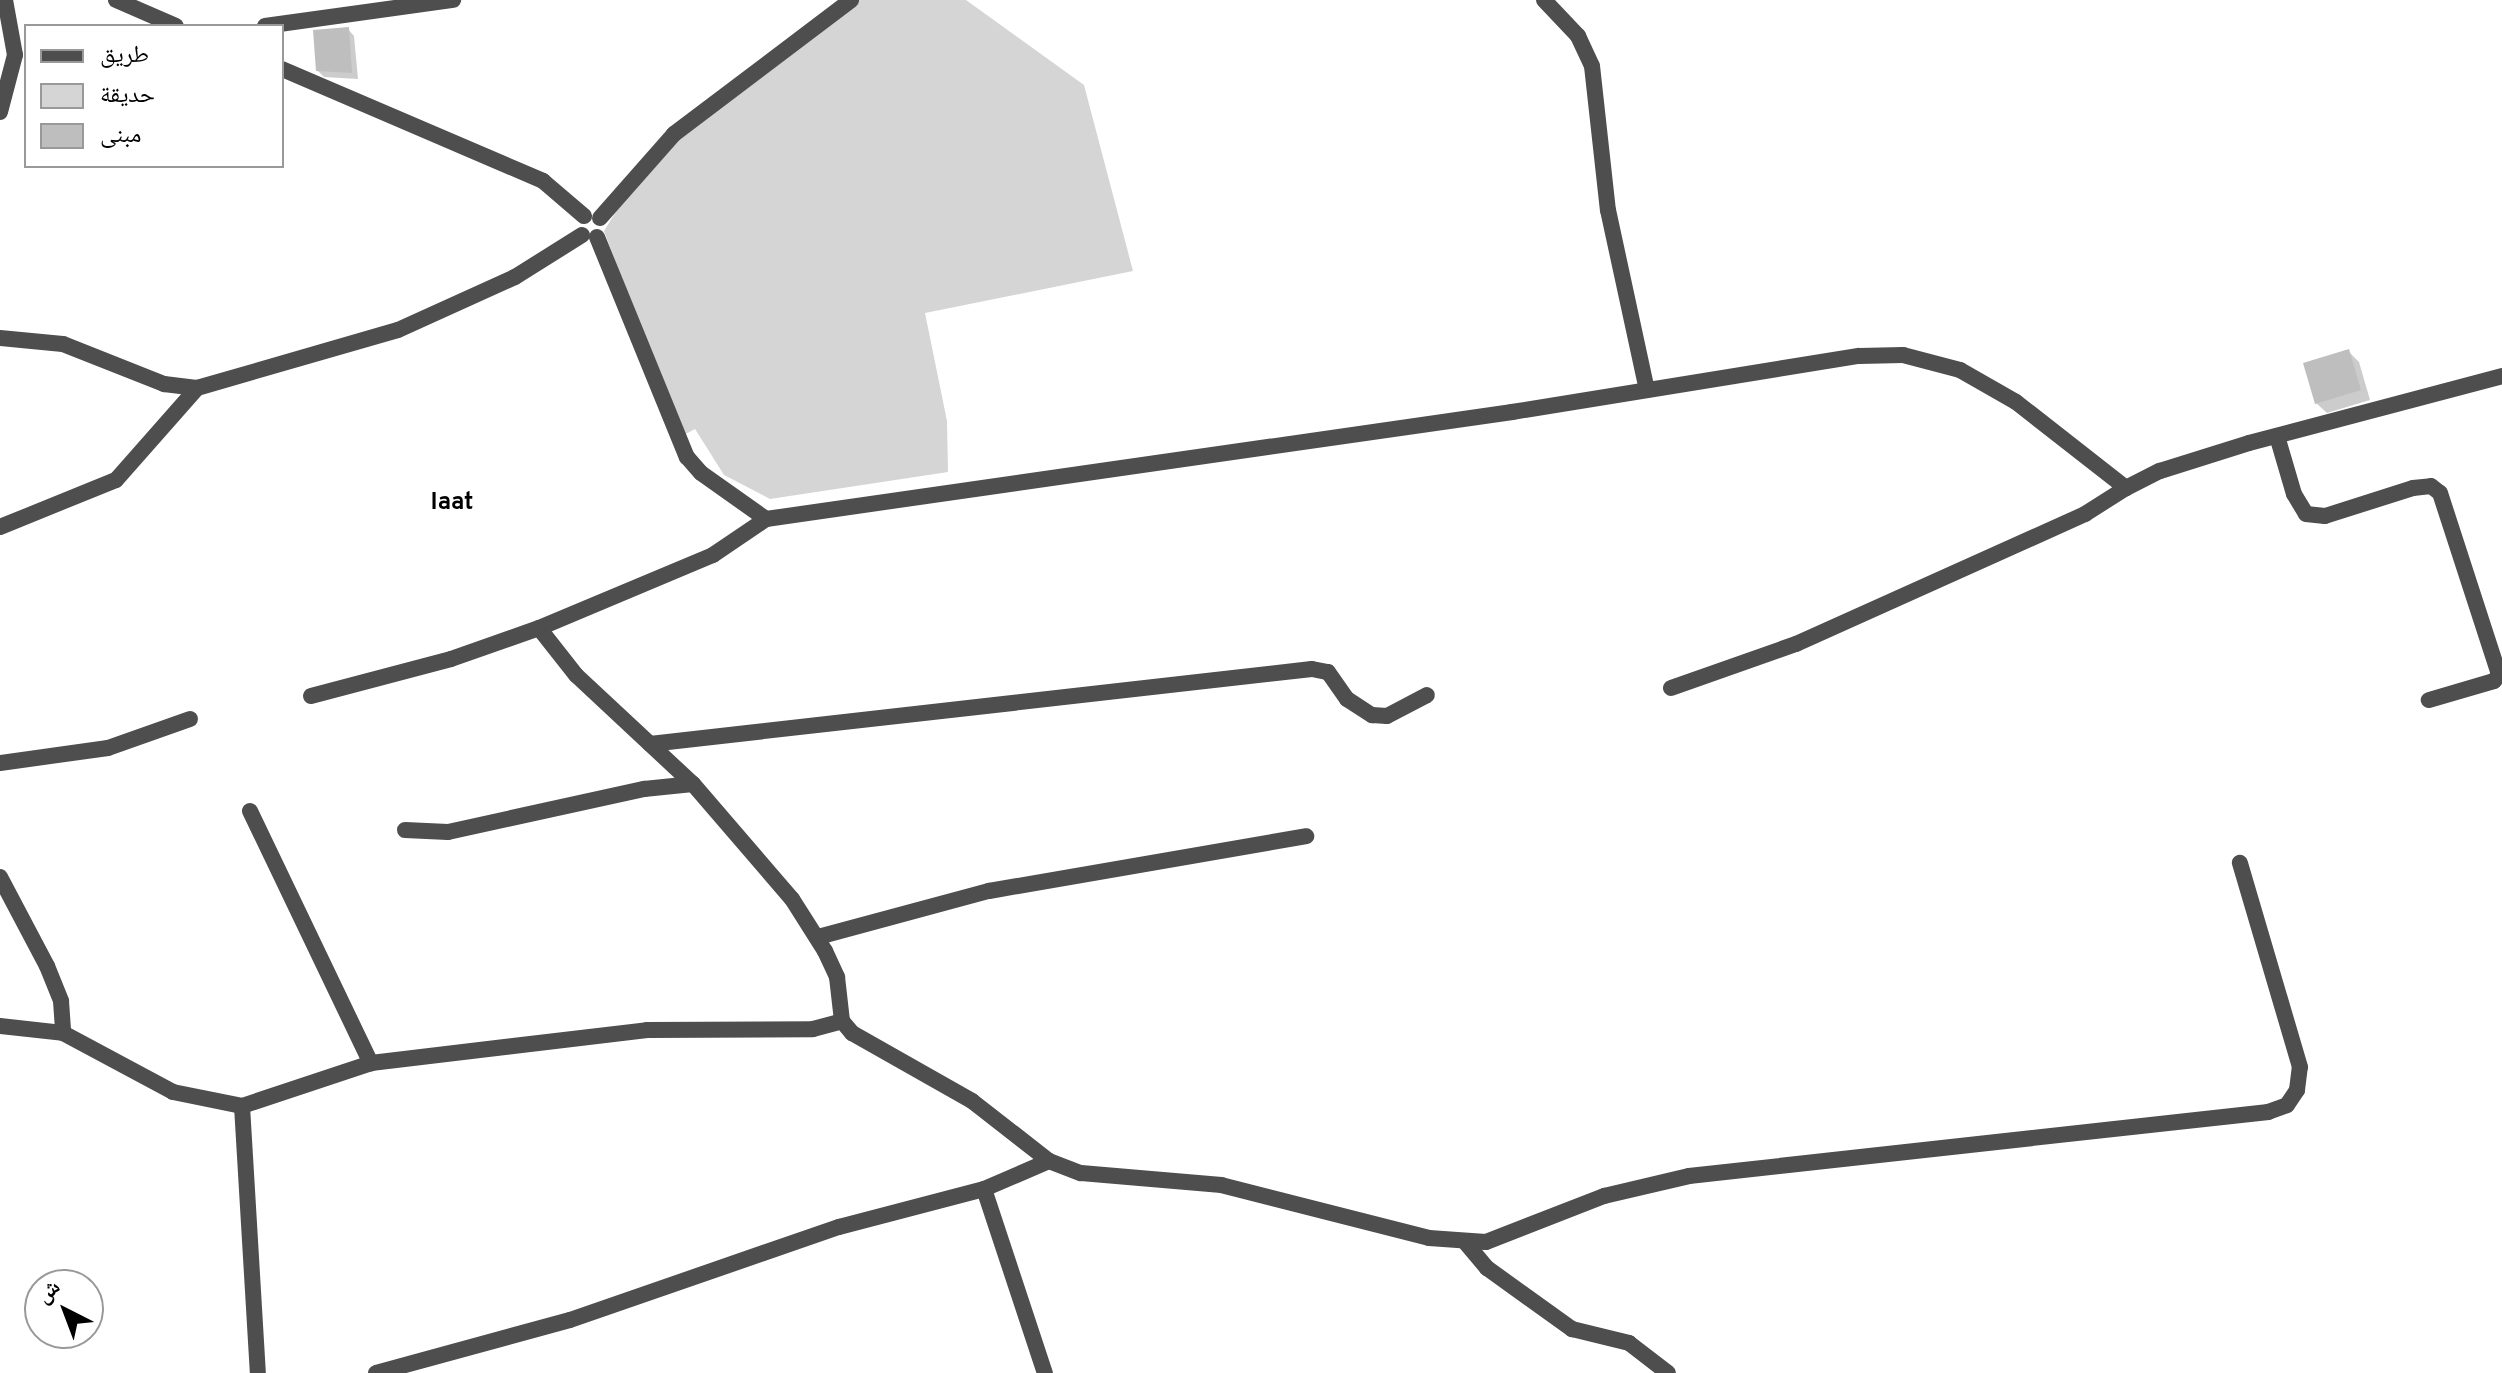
<!DOCTYPE html>
<html>
<head>
<meta charset="utf-8">
<style>
	body { margin:0 }
	#map { position:relative; width:2502px; height:1373px; overflow:hidden; background:#fff; font-family:Overpass,"Noto Naskh Arabic",sans-serif }
	div>[style] { position:absolute }
	.green>* { inset:0; background:#d5d5d5 }
	.shadow>* { inset:0; background:#0003 }
	.building>* { inset:0; background:#bebebe }
	.street>* { height:16px; margin:-8px; padding:0 8px; transform-origin:8px; border-radius:8px; background:#4e4e4e }
	span { translate:-50% -50%; white-space:nowrap; text-align:center; line-height:1.15; -webkit-text-stroke:6px #fff; paint-order:stroke }
	.quarter-label { font-size:24px; color:#000; font-weight:700 }
	.legend { position:absolute; left:24px; top:24px; width:260px; height:144px; box-sizing:border-box; background:#fff; border:2px solid #999; margin:0; padding:10px 14px; list-style:none; font-size:24px; color:#000 }
	.legend li { display:flex; align-items:center; gap:16px; height:40px }
	.legend b { width:40px; border:2px solid #999 }
	.north { position:absolute; left:24px; top:1269px; width:80px; height:80px; box-sizing:border-box; background:#fff; border:2px solid #999; border-radius:50%; rotate:318deg; font-size:22px; font-weight:700; line-height:32px; text-align:center; color:#000 }
	.north::after { content:''; display:block; margin:auto; width:28px; height:36px; background:#000; clip-path:polygon(50% 0,100% 100%,50% 72%,0 100%) }
</style>
</head>
<body>
<div id="map">
	<div class="green">
		<i style="clip-path:polygon(857px 0,966px 0,1084px 85px,1133px 271px,925px 313px,947px 421px,948px 472px,770px 499px,724px 475px,695px 429px,682px 436px,604px 231px,643px 168px)"></i>
	</div>
	<div class="shadow">
		<i style="clip-path:polygon(348px 29px,354px 36px,358px 79px,324px 77px,318px 71px)"></i>
		<i style="clip-path:polygon(2349px 352px,2359px 362px,2370px 400px,2327px 413px,2316px 403px)"></i>
	</div>
	<div class="building">
		<i style="clip-path:polygon(349px 27px,352px 73px,316px 71px,313px 30px)"></i>
		<i style="clip-path:polygon(2349px 349px,2361px 390px,2315px 404px,2303px 363px)"></i>
	</div>
	<div class="street">
		<i style="left:116px;top:0;width:65px;rotate:23.4deg"></i>
		<i style="left:1544px;top:0;width:50px;rotate:46.6deg"></i>
		<i style="left:1578px;top:36px;width:33px;rotate:65deg"></i>
		<i style="left:1592px;top:66px;width:145px;rotate:83.7deg"></i>
		<i style="left:1608px;top:210px;width:184px;rotate:77.8deg"></i>
		<i style="left:265px;top:26px;width:190px;rotate:-7.9deg"></i>
		<i style="left:282px;top:69px;width:284px;rotate:23.2deg"></i>
		<i style="left:543px;top:181px;width:54px;rotate:40.5deg"></i>
		<i style="left:0;top:112px;width:59px;rotate:-75.3deg"></i>
		<i style="left:15px;top:55px;width:56px;rotate:-100.3deg"></i>
		<i style="left:600px;top:218px;width:112px;rotate:-48.6deg"></i>
		<i style="left:674px;top:134px;width:222px;rotate:-37.1deg"></i>
		<i style="left:597px;top:237px;width:238px;rotate:67.8deg"></i>
		<i style="left:687px;top:457px;width:21px;rotate:49deg"></i>
		<i style="left:701px;top:473px;width:80px;rotate:35.3deg"></i>
		<i style="left:766px;top:519px;width:754px;rotate:-8.16deg"></i>
		<i style="left:1512px;top:412px;width:351px;rotate:-9.2deg"></i>
		<i style="left:1859px;top:356px;width:44px;rotate:-1.3deg"></i>
		<i style="left:1903px;top:355px;width:59px;rotate:14.7deg"></i>
		<i style="left:1960px;top:370px;width:64px;rotate:29.7deg"></i>
		<i style="left:2016px;top:402px;width:140px;rotate:38deg"></i>
		<i style="left:2126px;top:488px;width:38px;rotate:-27deg"></i>
		<i style="left:2160px;top:471px;width:93px;rotate:-17.5deg"></i>
		<i style="left:2249px;top:443px;width:262px;rotate:-14.8deg"></i>
		<i style="left:0;top:338px;width:63px;rotate:5.4deg"></i>
		<i style="left:63px;top:344px;width:109px;rotate:21.6deg"></i>
		<i style="left:164px;top:384px;width:33px;rotate:7deg"></i>
		<i style="left:197px;top:388px;width:209px;rotate:-16.1deg"></i>
		<i style="left:398px;top:330px;width:128px;rotate:-24.4deg"></i>
		<i style="left:515px;top:277px;width:79px;rotate:-32.1deg"></i>
		<i style="left:2277px;top:436px;width:60px;rotate:73.7deg"></i>
		<i style="left:2294px;top:494px;width:23px;rotate:59deg"></i>
		<i style="left:2306px;top:514px;width:19px;rotate:6deg"></i>
		<i style="left:2325px;top:516px;width:92px;rotate:-17.7deg"></i>
		<i style="left:2413px;top:488px;width:18px;rotate:-6deg"></i>
		<i style="left:2431px;top:486px;width:11px;rotate:38deg"></i>
		<i style="left:2440px;top:493px;width:191px;rotate:72deg"></i>
		<i style="left:2499px;top:675px;width:8px;rotate:130deg"></i>
		<i style="left:2494px;top:681px;width:68px;rotate:163.7deg"></i>
		<i style="left:766px;top:519px;width:64px;rotate:145.8deg"></i>
		<i style="left:713px;top:555px;width:189px;rotate:157.2deg"></i>
		<i style="left:539px;top:628px;width:60px;rotate:51.8deg"></i>
		<i style="left:576px;top:675px;width:160px;rotate:43deg"></i>
		<i style="left:693px;top:784px;width:152px;rotate:49.3deg"></i>
		<i style="left:792px;top:899px;width:62px;rotate:57.6deg"></i>
		<i style="left:825px;top:951px;width:29px;rotate:65deg"></i>
		<i style="left:837px;top:977px;width:44px;rotate:83.5deg"></i>
		<i style="left:842px;top:1021px;width:16px;rotate:50deg"></i>
		<i style="left:852px;top:1033px;width:138px;rotate:29.5deg"></i>
		<i style="left:972px;top:1101px;width:98px;rotate:37.9deg"></i>
		<i style="left:1049px;top:1161px;width:34px;rotate:21deg"></i>
		<i style="left:1081px;top:1173px;width:141px;rotate:4.9deg"></i>
		<i style="left:1221px;top:1185px;width:215px;rotate:14.3deg"></i>
		<i style="left:1429px;top:1238px;width:57px;rotate:4deg"></i>
		<i style="left:1486px;top:1242px;width:127px;rotate:-21.3deg"></i>
		<i style="left:1604px;top:1196px;width:87px;rotate:-13.2deg"></i>
		<i style="left:1689px;top:1176px;width:583px;rotate:-6.31deg"></i>
		<i style="left:2268px;top:1112px;width:20px;rotate:-20deg"></i>
		<i style="left:2287px;top:1105px;width:18px;rotate:-56deg"></i>
		<i style="left:2297px;top:1090px;width:23px;rotate:-83deg"></i>
		<i style="left:2300px;top:1067px;width:213px;rotate:-106.4deg"></i>
		<i style="left:0;top:527px;width:125px;rotate:-22.1deg"></i>
		<i style="left:116px;top:480px;width:123px;rotate:-48.6deg"></i>
		<i style="left:1671px;top:688px;width:133px;rotate:-19.4deg"></i>
		<i style="left:1796px;top:644px;width:317px;rotate:-24.2deg"></i>
		<i style="left:2085px;top:514px;width:49px;rotate:-32.4deg"></i>
		<i style="left:311px;top:696px;width:145px;rotate:-14.8deg"></i>
		<i style="left:451px;top:659px;width:93px;rotate:-19.4deg"></i>
		<i style="left:650px;top:744px;width:666px;rotate:-6.46deg"></i>
		<i style="left:1312px;top:669px;width:16px;rotate:11deg"></i>
		<i style="left:1328px;top:672px;width:33px;rotate:55deg"></i>
		<i style="left:1347px;top:699px;width:30px;rotate:33deg"></i>
		<i style="left:1372px;top:715px;width:15px;rotate:4deg"></i>
		<i style="left:1387px;top:716px;width:45px;rotate:-27.7deg"></i>
		<i style="left:0;top:763px;width:109px;rotate:-7.9deg"></i>
		<i style="left:108px;top:748px;width:87px;rotate:-19.5deg"></i>
		<i style="left:250px;top:811px;width:280px;rotate:64.4deg"></i>
		<i style="left:405px;top:830px;width:43px;rotate:2.7deg"></i>
		<i style="left:448px;top:832px;width:201px;rotate:-12.4deg"></i>
		<i style="left:644px;top:789px;width:49px;rotate:-5.8deg"></i>
		<i style="left:0;top:877px;width:101px;rotate:62.2deg"></i>
		<i style="left:47px;top:966px;width:38px;rotate:68deg"></i>
		<i style="left:61px;top:1001px;width:32px;rotate:86deg"></i>
		<i style="left:818px;top:937px;width:177px;rotate:-15.1deg"></i>
		<i style="left:989px;top:891px;width:322px;rotate:-9.8deg"></i>
		<i style="left:0;top:1026px;width:63px;rotate:6.3deg"></i>
		<i style="left:63px;top:1033px;width:125px;rotate:28.2deg"></i>
		<i style="left:173px;top:1092px;width:70px;rotate:11.5deg"></i>
		<i style="left:242px;top:1106px;width:136px;rotate:-18.4deg"></i>
		<i style="left:371px;top:1063px;width:278px;rotate:-6.8deg"></i>
		<i style="left:647px;top:1030px;width:166px;rotate:-0.3deg"></i>
		<i style="left:813px;top:1029px;width:30px;rotate:-15deg"></i>
		<i style="left:242px;top:1106px;width:267px;rotate:86.6deg"></i>
		<i style="left:984px;top:1189px;width:194px;rotate:71.7deg"></i>
		<i style="left:1466px;top:1243px;width:33px;rotate:50deg"></i>
		<i style="left:1487px;top:1268px;width:105px;rotate:35.7deg"></i>
		<i style="left:1572px;top:1329px;width:59px;rotate:13.8deg"></i>
		<i style="left:1629px;top:1343px;width:49px;rotate:37.6deg"></i>
		<i style="left:376px;top:1373px;width:201px;rotate:-15.3deg"></i>
		<i style="left:570px;top:1320px;width:285px;rotate:-19.1deg"></i>
		<i style="left:839px;top:1227px;width:150px;rotate:-14.7deg"></i>
		<i style="left:984px;top:1189px;width:71px;rotate:-23.3deg"></i>
	</div>
	<div class="quarter-label">
		<span style="left:452px;top:504px">Iaat</span>
	</div>
	<ul class="legend">
	<li><b style="height:10px;background:#4e4e4e"></b>طريق</li>
	<li><b style="height:22px;background:#d5d5d5"></b>حديقة</li>
	<li><b style="height:22px;background:#bebebe"></b>مبنى</li>
	</ul>
	<div class="north">ش</div>
</div>
</body>
</html>
